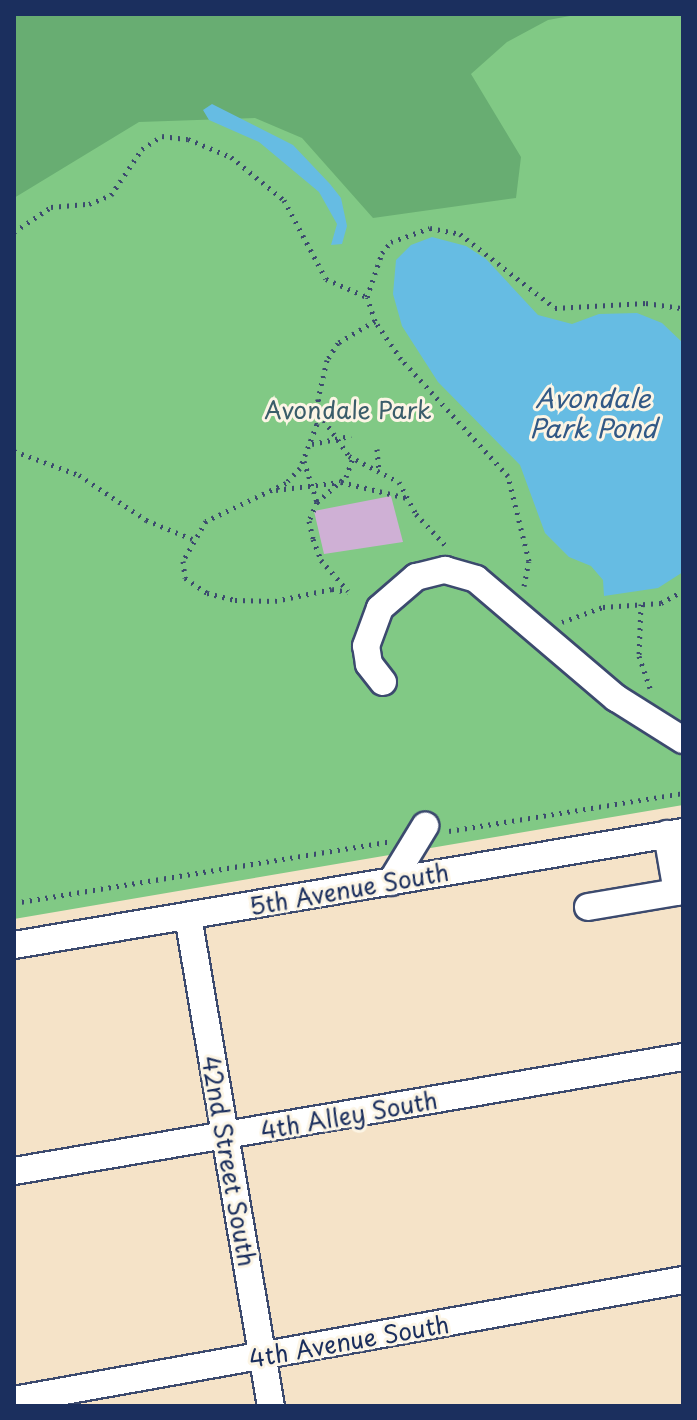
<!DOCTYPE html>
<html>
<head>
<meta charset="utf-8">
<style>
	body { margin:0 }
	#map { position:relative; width:697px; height:1420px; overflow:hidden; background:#f5e3c8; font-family:"Playpen Sans",sans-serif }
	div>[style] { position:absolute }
	.green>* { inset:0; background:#81c985 }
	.forest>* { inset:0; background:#68ad72 }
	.water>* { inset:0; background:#66bce3 }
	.building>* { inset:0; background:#cfb0d5 }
	.path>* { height:5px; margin-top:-2.5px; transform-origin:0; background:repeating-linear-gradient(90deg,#3c4a6e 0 2px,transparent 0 8px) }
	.roads { filter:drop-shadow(2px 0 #3c4a6e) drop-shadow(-2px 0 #3c4a6e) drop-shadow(0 2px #3c4a6e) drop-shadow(0 -2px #3c4a6e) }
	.minor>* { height:26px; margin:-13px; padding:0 13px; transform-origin:13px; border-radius:13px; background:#fff }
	span { translate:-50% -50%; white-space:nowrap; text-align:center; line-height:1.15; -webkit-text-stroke:6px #fcf5e5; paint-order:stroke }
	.park-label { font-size:24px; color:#3a5d6a }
	.street-label { font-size:24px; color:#1b2f5e }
	.water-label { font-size:26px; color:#325986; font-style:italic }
	.frame { position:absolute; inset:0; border:16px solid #1b2f5e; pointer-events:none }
</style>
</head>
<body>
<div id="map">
	<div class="green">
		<i style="clip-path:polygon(14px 14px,683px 14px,683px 805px,14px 919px)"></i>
	</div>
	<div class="forest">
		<i style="clip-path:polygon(14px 14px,581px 14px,548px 20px,507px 42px,471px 74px,521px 157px,516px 198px,373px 218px,302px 138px,255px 118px,139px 122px,14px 198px)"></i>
	</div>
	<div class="water">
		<i style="clip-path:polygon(212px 104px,293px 145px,330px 184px,341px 198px,347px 226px,342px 244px,331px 245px,337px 224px,319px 192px,259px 142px,209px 120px,203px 110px)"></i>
		<i style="clip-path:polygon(432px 237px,466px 246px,486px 259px,538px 315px,572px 324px,599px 314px,637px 313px,662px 323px,683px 343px,683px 572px,658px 588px,604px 596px,603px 580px,591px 566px,569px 557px,545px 533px,520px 465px,438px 382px,402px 326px,393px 294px,396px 260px,411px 245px)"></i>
	</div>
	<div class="building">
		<i style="clip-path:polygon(391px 496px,403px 542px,324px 554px,314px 511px)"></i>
	</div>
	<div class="path">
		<i style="left:14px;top:232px;width:45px;rotate:-34deg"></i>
		<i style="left:51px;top:207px;width:38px;rotate:-5deg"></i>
		<i style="left:89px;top:204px;width:24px;rotate:-22deg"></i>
		<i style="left:111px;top:195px;width:55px;rotate:-56deg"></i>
		<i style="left:142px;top:149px;width:24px;rotate:-33deg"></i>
		<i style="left:162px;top:136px;width:26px;rotate:7deg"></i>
		<i style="left:188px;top:139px;width:47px;rotate:22.7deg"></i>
		<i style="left:231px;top:157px;width:68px;rotate:39.1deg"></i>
		<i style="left:284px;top:200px;width:89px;rotate:62deg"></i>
		<i style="left:326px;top:279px;width:45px;rotate:23.7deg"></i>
		<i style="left:375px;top:321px;width:43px;rotate:149.3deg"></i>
		<i style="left:338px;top:343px;width:20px;rotate:123deg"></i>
		<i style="left:327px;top:360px;width:40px;rotate:103deg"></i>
		<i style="left:318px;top:399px;width:22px;rotate:74deg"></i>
		<i style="left:324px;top:420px;width:44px;rotate:55.2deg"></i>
		<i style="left:349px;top:456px;width:56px;rotate:27.5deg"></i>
		<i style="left:399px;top:482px;width:36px;rotate:62deg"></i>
		<i style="left:416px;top:514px;width:44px;rotate:46.8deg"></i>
		<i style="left:318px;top:399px;width:25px;rotate:92deg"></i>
		<i style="left:317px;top:424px;width:47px;rotate:111.1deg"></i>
		<i style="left:300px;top:468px;width:21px;rotate:133deg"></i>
		<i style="left:286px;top:483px;width:89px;rotate:154.6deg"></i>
		<i style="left:206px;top:521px;width:46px;rotate:119.9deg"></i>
		<i style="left:183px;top:561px;width:17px;rotate:83deg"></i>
		<i style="left:185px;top:578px;width:27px;rotate:34deg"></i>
		<i style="left:207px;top:593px;width:29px;rotate:14deg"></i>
		<i style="left:235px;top:600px;width:40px;rotate:1.4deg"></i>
		<i style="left:275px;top:601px;width:58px;rotate:-11.9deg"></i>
		<i style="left:332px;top:589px;width:16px;rotate:11deg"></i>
		<i style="left:312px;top:444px;width:40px;rotate:-12deg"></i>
		<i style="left:377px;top:449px;width:21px;rotate:85deg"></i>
		<i style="left:14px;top:451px;width:69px;rotate:20.3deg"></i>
		<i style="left:79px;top:475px;width:81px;rotate:33.9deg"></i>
		<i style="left:146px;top:520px;width:50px;rotate:22.4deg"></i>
		<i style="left:304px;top:461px;width:43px;rotate:72.4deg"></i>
		<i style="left:317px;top:502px;width:21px;rotate:113deg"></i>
		<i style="left:309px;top:521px;width:18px;rotate:77deg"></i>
		<i style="left:313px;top:539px;width:22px;rotate:69deg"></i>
		<i style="left:321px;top:560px;width:41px;rotate:48.9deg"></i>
		<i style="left:276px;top:490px;width:65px;rotate:-7deg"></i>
		<i style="left:341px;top:482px;width:68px;rotate:13.6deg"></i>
		<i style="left:317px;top:502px;width:38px;rotate:-41deg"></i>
		<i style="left:346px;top:477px;width:20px;rotate:-70deg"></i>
		<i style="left:524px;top:586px;width:25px;rotate:-79deg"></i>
		<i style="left:529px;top:561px;width:88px;rotate:-103.9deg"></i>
		<i style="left:508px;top:476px;width:159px;rotate:-132.4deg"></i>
		<i style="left:401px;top:359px;width:46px;rotate:-124.4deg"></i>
		<i style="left:375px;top:321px;width:25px;rotate:-108deg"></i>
		<i style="left:367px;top:297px;width:46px;rotate:-71.2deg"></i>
		<i style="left:382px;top:253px;width:14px;rotate:-51deg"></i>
		<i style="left:391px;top:242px;width:41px;rotate:-19.7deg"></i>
		<i style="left:430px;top:228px;width:31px;rotate:11deg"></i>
		<i style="left:460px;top:234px;width:120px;rotate:37.9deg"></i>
		<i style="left:555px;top:308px;width:91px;rotate:-3.1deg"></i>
		<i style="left:646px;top:303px;width:37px;rotate:8deg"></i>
		<i style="left:641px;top:604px;width:52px;rotate:92.2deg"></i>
		<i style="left:639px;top:656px;width:34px;rotate:71deg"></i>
		<i style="left:562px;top:622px;width:44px;rotate:-20.1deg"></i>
		<i style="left:603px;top:607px;width:58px;rotate:-3.9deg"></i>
		<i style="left:661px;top:603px;width:25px;rotate:-29deg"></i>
		<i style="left:449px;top:831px;width:237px;rotate:-9.2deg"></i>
		<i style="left:14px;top:903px;width:379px;rotate:-9.3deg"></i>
	</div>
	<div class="roads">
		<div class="minor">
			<i style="left:383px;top:682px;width:23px;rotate:-128deg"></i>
			<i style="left:369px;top:664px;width:18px;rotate:-99deg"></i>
			<i style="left:366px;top:646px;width:40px;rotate:-69.8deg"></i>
			<i style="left:380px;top:608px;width:48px;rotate:-40.7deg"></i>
			<i style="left:416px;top:577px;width:30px;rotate:-14deg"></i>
			<i style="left:445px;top:570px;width:32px;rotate:16deg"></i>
			<i style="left:476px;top:579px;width:184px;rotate:40.4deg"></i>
			<i style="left:616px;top:698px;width:79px;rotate:32.1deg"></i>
			<i style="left:391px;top:882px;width:66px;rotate:-58.7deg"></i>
			<i style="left:588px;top:907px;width:90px;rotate:-9.6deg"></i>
			<i style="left:677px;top:892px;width:59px;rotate:-99.8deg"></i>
			<i style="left:188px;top:916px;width:497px;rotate:80.4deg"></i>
			<i style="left:14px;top:945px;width:678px;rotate:-9.59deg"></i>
			<i style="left:14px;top:1171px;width:679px;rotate:-9.67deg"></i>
			<i style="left:14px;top:1400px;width:680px;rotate:-10.17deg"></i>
		</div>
	</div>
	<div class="park-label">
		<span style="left:348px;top:410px">Avondale Park</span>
	</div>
	<div class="street-label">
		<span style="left:349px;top:889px;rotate:-10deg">5th Avenue South</span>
		<span style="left:349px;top:1115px;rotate:-10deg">4th Alley South</span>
		<span style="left:229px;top:1161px;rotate:80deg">42nd Street South</span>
		<span style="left:349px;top:1341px;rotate:-10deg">4th Avenue South</span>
	</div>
	<div class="water-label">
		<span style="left:593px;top:413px">Avondale<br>Park Pond</span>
	</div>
	<div class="frame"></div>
</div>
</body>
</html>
